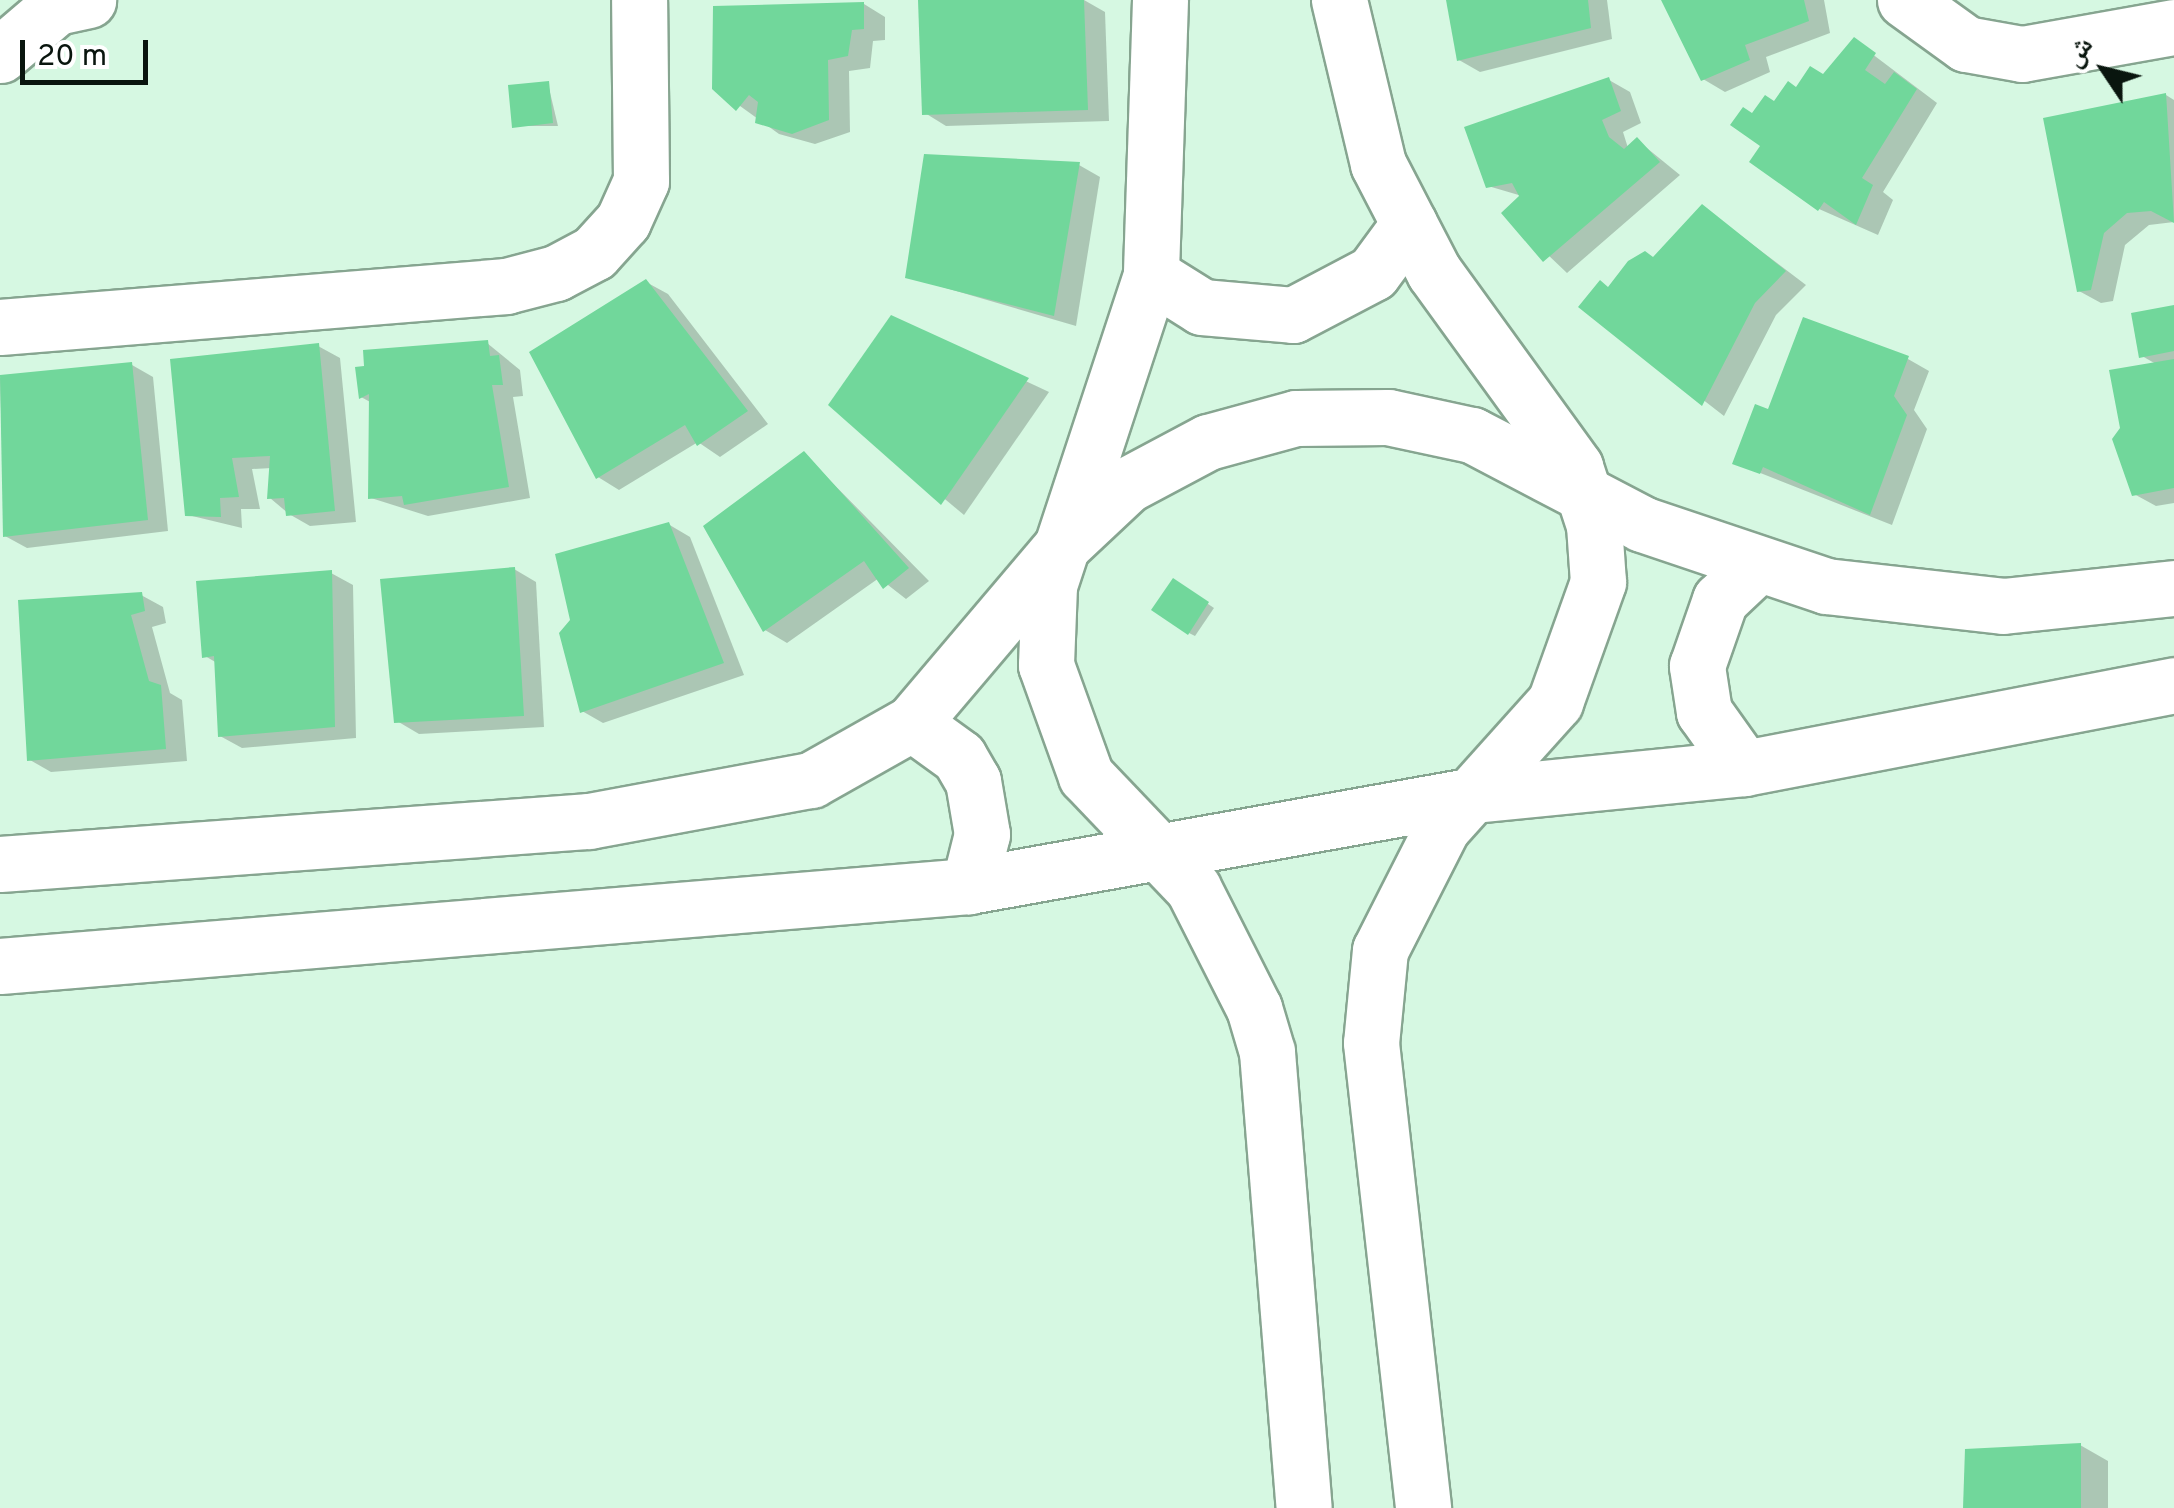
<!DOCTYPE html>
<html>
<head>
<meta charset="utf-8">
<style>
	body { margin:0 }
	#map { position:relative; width:2174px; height:1508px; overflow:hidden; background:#d6f8e2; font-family:Overpass,"Noto Naskh Arabic",sans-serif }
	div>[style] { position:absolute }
	.shadow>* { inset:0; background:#0003 }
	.building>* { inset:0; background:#71d79b }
	.roads { filter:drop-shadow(2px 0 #86a590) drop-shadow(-2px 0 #86a590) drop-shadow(0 2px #86a590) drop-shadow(0 -2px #86a590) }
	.minor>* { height:55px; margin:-27.5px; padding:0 27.5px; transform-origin:27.5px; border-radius:27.5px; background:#fff }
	span { translate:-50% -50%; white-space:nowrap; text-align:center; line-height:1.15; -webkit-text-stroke:8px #fff; paint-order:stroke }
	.north { position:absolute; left:2054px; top:20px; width:100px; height:100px; -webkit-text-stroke:8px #fff; paint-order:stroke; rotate:305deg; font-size:28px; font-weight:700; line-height:40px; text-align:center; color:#09150e }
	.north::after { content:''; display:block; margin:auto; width:35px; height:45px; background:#09150e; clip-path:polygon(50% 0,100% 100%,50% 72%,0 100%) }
	.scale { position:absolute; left:20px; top:40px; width:128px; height:45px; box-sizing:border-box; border:5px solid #09150e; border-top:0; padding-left:12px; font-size:30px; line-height:35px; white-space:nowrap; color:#09150e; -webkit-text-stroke:8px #fff; paint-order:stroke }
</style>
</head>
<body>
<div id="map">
	<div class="shadow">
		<i style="clip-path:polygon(920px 0,1084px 0,1105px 12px,1109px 121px,946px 126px,925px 113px)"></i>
		<i style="clip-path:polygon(1449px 0,1607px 0,1612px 39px,1480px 72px,1459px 60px)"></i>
		<i style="clip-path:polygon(1664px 0,1824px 0,1830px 33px,1766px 57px,1770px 72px,1725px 92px,1703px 79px)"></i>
		<i style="clip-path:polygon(864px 4px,885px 17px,885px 40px,873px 41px,870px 68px,849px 71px,850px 132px,815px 144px,779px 134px,715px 88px)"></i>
		<i style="clip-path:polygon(1855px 41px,1937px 103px,1883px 192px,1893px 200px,1878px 235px,1819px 209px,1763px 146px,1753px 116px,1824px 77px)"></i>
		<i style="clip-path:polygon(1609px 80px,1630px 92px,1641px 123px,1623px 132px,1628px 148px,1637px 140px,1680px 175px,1567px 273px,1504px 213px,1522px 196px,1488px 186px)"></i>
		<i style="clip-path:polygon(548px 84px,558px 126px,514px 126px)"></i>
		<i style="clip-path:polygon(2166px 95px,2174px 100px,2174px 222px,2149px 225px,2125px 245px,2113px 301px,2101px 303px,2079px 291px,2046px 120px)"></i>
		<i style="clip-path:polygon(1079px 165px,1100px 177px,1076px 326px,908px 277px)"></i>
		<i style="clip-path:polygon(1703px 207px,1806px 285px,1776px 315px,1724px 416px,1582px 306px,1654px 259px)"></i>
		<i style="clip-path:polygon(646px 282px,668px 294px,768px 424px,720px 457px,698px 442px,619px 490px,598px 477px)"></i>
		<i style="clip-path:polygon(2174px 307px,2174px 503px,2156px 506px,2134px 494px,2156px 364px,2142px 356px)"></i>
		<i style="clip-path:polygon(892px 318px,1049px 392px,964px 515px,831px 404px)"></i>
		<i style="clip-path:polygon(487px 343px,520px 370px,523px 396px,513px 397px,530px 498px,428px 516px,371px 498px,372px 403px,361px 397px)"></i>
		<i style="clip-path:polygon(318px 346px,340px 358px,356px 522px,310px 526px,289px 514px,270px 498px,272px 468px,252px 469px,260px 509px,241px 509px,242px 528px,188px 515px)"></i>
		<i style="clip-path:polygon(1908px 359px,1929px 371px,1914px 410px,1927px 429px,1892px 525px,1735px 463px,1770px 412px)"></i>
		<i style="clip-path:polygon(132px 365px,153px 377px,168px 531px,27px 548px,5px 536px,0 378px)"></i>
		<i style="clip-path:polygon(804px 454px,929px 581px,906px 599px,879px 578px,787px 643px,765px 630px)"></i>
		<i style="clip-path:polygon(668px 524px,690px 537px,744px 675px,603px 723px,582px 711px)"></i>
		<i style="clip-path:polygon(514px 569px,536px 582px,544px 727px,419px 734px,397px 721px)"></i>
		<i style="clip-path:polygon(331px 573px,353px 585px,356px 738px,242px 748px,220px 736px,217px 663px,205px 656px)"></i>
		<i style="clip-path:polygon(1174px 581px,1214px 608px,1195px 636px,1189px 633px)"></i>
		<i style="clip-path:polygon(141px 595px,163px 607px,166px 623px,152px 627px,170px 693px,182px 700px,187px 761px,51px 772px,30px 760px)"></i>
		<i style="clip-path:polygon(2080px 1445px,2108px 1461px,2108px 1508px,1966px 1508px)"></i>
	</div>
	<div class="building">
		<i style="clip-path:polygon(918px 0,1084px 0,1088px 110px,922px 115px)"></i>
		<i style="clip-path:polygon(1446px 0,1588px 0,1591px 28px,1457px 61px)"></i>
		<i style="clip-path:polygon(1661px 0,1804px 0,1809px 21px,1745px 45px,1750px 60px,1701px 81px)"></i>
		<i style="clip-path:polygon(864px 2px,864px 29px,852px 30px,848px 56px,828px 60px,829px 120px,792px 134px,755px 123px,758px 102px,749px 95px,736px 111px,712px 89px,713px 6px)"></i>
		<i style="clip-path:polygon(1854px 37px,1876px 53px,1865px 70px,1885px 84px,1894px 72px,1917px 89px,1862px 178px,1873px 185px,1856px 225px,1824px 202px,1818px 211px,1749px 162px,1760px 146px,1730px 125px,1743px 107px,1752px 113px,1765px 95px,1774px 101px,1788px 81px,1796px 87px,1810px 66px,1823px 74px)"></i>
		<i style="clip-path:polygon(1609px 77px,1621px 111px,1602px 120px,1609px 137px,1624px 149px,1637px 137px,1660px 162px,1543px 262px,1501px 213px,1519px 196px,1512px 183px,1486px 188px,1464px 127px)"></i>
		<i style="clip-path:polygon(549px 81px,553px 123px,512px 128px,508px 85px)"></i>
		<i style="clip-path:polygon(2166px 93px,2174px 223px,2151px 211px,2127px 213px,2104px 233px,2091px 290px,2077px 292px,2043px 118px)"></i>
		<i style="clip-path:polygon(924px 154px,1080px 162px,1054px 316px,905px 278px)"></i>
		<i style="clip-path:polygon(1702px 204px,1786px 271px,1755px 303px,1702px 406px,1578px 307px,1600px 280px,1608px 287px,1628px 261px,1645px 251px,1653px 257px)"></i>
		<i style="clip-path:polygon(646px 279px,748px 411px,697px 446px,685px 425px,596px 479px,529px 352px)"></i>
		<i style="clip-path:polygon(2174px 305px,2174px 351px,2139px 358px,2131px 313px)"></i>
		<i style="clip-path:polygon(891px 315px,1029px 378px,941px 505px,828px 405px)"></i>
		<i style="clip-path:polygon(1803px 317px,1909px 356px,1894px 396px,1907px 415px,1870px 515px,1763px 467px,1760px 474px,1732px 464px,1755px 404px,1768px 409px)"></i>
		<i style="clip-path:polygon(488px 340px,490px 356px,499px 355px,503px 385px,492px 385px,509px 487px,404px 505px,402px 496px,368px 499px,369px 394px,359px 399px,355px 367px,364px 366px,363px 350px)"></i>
		<i style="clip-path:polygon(319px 343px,335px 511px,286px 516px,284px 498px,267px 499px,270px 456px,232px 458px,239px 497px,220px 498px,221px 517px,185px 516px,170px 359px)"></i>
		<i style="clip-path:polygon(2174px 359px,2174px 488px,2132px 496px,2112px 439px,2120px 428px,2109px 370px)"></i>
		<i style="clip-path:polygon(132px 362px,148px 520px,3px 537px,0 375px)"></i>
		<i style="clip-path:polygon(804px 451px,909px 568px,883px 589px,864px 561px,763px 632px,703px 526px)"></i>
		<i style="clip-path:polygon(669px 522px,724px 663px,580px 713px,559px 633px,570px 620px,555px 554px)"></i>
		<i style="clip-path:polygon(515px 567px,524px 716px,394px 723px,380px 579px)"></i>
		<i style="clip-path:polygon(332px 570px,335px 727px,218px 737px,214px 656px,202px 658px,196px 581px)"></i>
		<i style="clip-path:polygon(1173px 578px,1209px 602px,1188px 635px,1151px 610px)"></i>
		<i style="clip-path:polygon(142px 592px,145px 611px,131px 615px,149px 681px,161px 685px,166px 749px,27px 761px,18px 600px)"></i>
		<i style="clip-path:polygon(2081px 1443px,2081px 1508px,1963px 1508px,1965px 1449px)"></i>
	</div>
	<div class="roads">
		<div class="minor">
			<i style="left:1160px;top:0;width:275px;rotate:91.9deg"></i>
			<i style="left:1151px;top:275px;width:327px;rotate:108.2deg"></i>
			<i style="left:1049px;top:586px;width:79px;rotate:92.2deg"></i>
			<i style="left:1046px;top:665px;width:118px;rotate:70.2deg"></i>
			<i style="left:1086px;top:776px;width:155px;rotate:46.3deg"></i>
			<i style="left:1193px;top:888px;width:135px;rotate:63.1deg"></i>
			<i style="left:1254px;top:1008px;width:46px;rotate:73.5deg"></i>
			<i style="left:1267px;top:1052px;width:457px;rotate:85.4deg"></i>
			<i style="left:1339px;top:0;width:169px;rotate:76.6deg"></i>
			<i style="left:1378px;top:164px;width:122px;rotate:62.6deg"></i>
			<i style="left:1434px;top:272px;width:241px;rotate:54.1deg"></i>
			<i style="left:1575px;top:467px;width:61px;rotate:71.9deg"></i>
			<i style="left:1594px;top:525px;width:57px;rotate:86deg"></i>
			<i style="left:1598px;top:582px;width:127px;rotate:109.7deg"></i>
			<i style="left:1555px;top:702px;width:169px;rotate:131.9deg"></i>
			<i style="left:1442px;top:828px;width:137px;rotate:116.9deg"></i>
			<i style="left:1380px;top:950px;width:93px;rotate:95.5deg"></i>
			<i style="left:1371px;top:1043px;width:468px;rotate:83.6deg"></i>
			<i style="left:1905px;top:0;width:75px;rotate:35.8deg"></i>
			<i style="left:1966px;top:44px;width:57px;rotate:10.1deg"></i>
			<i style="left:2022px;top:54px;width:154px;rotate:-10.1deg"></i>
			<i style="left:0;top:55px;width:74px;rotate:-40.6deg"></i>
			<i style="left:56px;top:7px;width:33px;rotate:-12deg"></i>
			<i style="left:1151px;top:275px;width:60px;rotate:32.1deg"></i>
			<i style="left:1202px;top:307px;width:91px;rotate:5deg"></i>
			<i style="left:1293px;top:315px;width:90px;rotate:-27.7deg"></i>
			<i style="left:1373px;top:273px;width:61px;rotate:-53.7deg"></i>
			<i style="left:0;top:327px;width:508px;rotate:-4.63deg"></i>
			<i style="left:506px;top:286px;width:52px;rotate:-14.6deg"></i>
			<i style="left:556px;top:273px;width:43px;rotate:-27.8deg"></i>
			<i style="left:594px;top:253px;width:43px;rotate:-47.8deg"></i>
			<i style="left:623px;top:221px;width:44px;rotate:-65.8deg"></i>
			<i style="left:641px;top:181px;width:181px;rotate:-90.6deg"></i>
			<i style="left:912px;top:723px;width:58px;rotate:35.9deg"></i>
			<i style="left:959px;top:757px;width:28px;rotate:60deg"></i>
			<i style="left:973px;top:781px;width:54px;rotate:80.4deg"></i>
			<i style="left:982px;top:834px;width:54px;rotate:104deg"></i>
			<i style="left:1744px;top:768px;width:69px;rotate:-125.5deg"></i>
			<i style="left:1704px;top:712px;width:47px;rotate:-98.7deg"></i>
			<i style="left:1697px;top:666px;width:70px;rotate:-70.8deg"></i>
			<i style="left:1720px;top:600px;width:47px;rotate:-43.3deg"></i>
			<i style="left:0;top:864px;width:591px;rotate:-4.18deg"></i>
			<i style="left:589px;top:821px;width:226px;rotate:-10.5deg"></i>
			<i style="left:811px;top:780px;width:116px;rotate:-29.4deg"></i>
			<i style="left:912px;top:723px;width:231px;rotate:-49.7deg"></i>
			<i style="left:1061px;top:547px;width:91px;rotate:-43.2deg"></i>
			<i style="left:1127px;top:485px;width:92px;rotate:-28deg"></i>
			<i style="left:1208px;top:442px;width:91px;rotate:-15.3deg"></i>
			<i style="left:1296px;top:418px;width:92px;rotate:-0.6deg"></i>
			<i style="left:1388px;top:417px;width:86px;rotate:12.1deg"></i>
			<i style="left:1472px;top:435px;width:192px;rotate:27.6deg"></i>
			<i style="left:1642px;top:524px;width:194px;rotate:18.6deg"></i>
			<i style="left:1826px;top:586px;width:178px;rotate:6.4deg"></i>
			<i style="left:2003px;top:606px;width:172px;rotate:-6deg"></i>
			<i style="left:0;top:966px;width:972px;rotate:-4.72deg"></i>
			<i style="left:969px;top:886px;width:513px;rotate:-10.21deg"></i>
			<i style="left:1474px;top:795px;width:271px;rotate:-5.7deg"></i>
			<i style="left:1744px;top:768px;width:438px;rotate:-10.9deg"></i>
		</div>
	</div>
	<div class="north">ش</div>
	<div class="scale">20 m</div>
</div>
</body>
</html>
